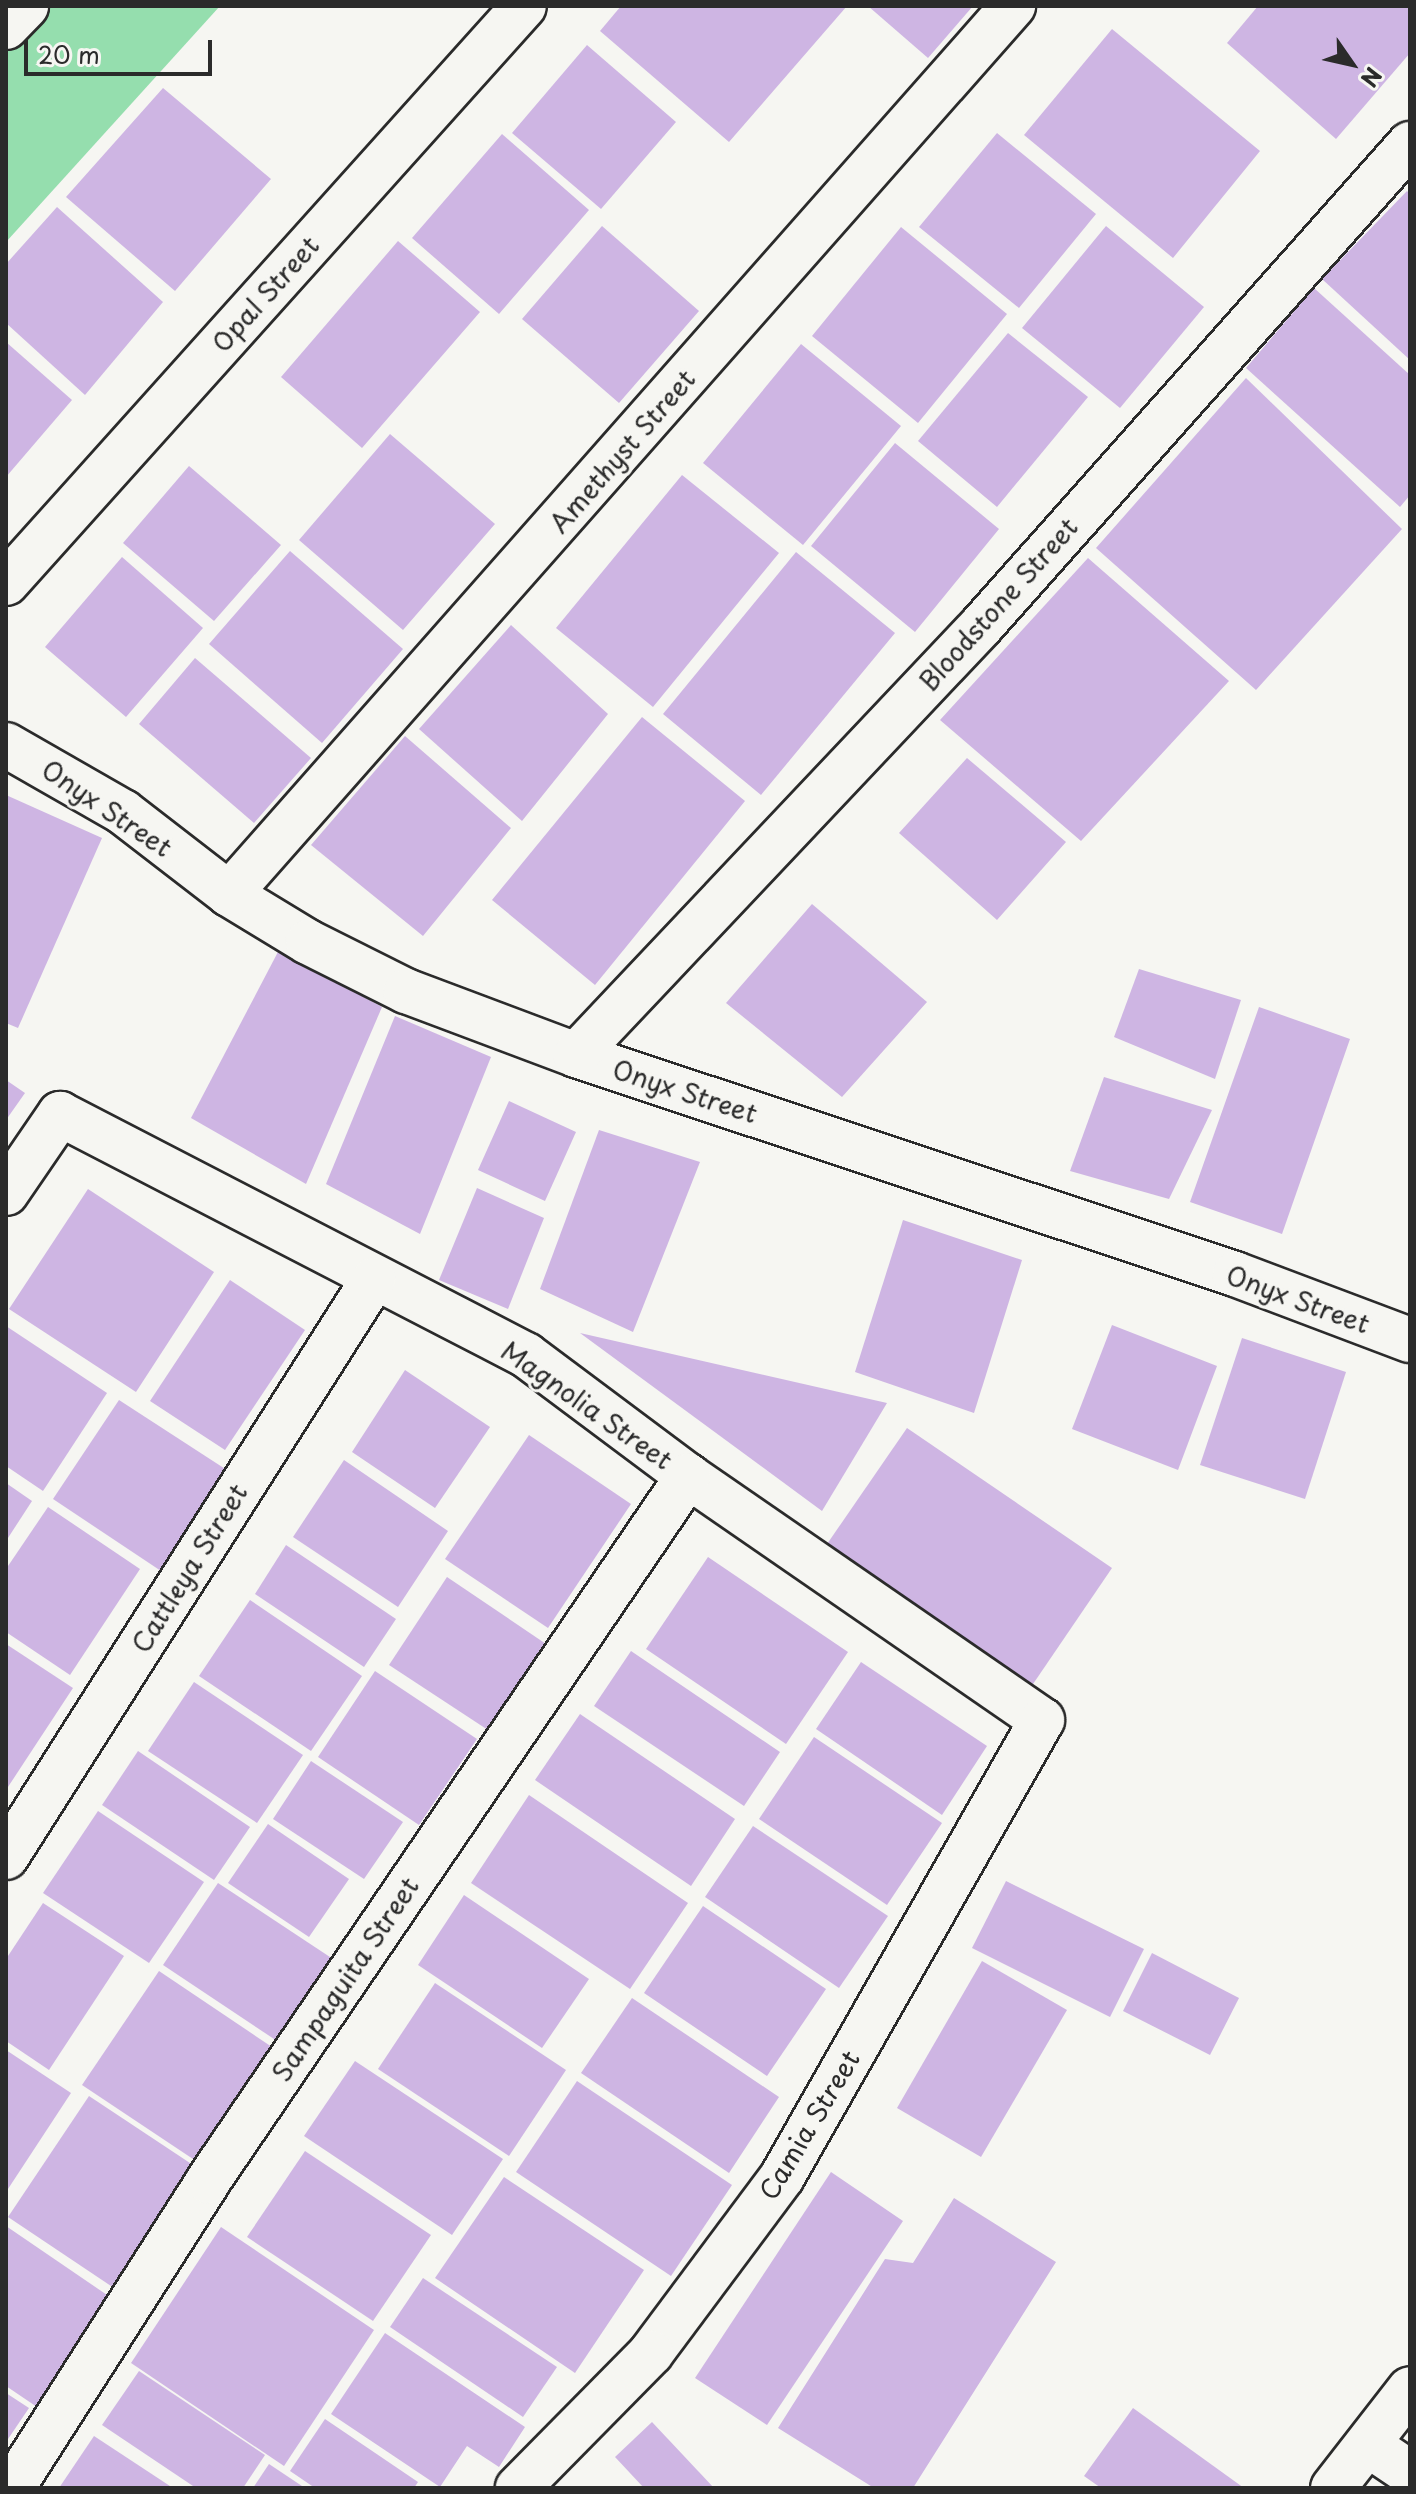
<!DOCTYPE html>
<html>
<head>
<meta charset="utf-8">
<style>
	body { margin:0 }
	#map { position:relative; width:1416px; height:2494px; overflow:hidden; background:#f6f6f2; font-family:"Playpen Sans",sans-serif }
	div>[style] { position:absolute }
	.green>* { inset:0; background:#95deae }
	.building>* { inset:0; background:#ceb5e3 }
	.roads { filter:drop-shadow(2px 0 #2b2b2b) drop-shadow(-2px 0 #2b2b2b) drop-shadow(0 2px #2b2b2b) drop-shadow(0 -2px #2b2b2b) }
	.street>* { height:44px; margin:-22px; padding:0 22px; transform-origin:22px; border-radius:22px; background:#f6f6f2 }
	span { translate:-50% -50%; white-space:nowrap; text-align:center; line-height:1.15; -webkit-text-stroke:6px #f6f6f2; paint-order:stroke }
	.street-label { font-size:26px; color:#2b2b2b }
	.frame { position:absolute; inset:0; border:8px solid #2b2b2b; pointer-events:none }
	.north { position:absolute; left:1312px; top:24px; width:80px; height:80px; -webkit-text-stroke:6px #f6f6f2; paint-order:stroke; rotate:124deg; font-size:22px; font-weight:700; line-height:32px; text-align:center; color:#2b2b2b }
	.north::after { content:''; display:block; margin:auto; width:28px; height:36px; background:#2b2b2b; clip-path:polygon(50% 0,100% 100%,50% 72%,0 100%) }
	.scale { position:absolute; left:24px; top:40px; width:188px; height:36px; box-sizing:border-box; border:4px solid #2b2b2b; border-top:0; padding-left:10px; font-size:24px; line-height:28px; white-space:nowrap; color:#2b2b2b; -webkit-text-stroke:6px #f6f6f2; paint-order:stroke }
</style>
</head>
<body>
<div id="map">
	<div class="green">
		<i style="clip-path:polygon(6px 6px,220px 6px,6px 242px)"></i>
	</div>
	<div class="building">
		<i style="clip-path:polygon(621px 6px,847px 6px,729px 142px,600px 31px)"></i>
		<i style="clip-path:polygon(868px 6px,973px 6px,928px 58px)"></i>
		<i style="clip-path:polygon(1258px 6px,1410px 6px,1410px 53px,1336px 139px,1227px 43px)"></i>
		<i style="clip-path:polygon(1112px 29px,1260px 151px,1173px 258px,1024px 135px)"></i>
		<i style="clip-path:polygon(587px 45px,676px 122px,601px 209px,512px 133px)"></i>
		<i style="clip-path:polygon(163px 88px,271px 179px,175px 291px,66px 197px)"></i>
		<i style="clip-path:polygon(997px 133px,1096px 214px,1019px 308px,919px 227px)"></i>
		<i style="clip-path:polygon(502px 134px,589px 210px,499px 314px,412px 238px)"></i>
		<i style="clip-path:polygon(1407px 191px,1410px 194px,1410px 360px,1322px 279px)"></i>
		<i style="clip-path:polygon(57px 207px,163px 302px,85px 395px,6px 323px,6px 264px)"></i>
		<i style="clip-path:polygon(602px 226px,699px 311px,619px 403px,522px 319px)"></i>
		<i style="clip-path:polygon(1106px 226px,1204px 307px,1120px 408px,1022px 328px)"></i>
		<i style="clip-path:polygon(901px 227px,1007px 314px,918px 423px,812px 336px)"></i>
		<i style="clip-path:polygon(398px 241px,480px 312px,362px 448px,281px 377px)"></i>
		<i style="clip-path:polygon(1314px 288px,1410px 375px,1410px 495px,1400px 507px,1246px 368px)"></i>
		<i style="clip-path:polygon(1008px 333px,1088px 397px,997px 507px,918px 441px)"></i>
		<i style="clip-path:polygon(6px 342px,72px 400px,6px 477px)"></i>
		<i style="clip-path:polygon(801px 344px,901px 426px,803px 545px,703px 463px)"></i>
		<i style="clip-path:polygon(1246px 378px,1402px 529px,1256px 690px,1096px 548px)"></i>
		<i style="clip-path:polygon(390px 434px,495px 524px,403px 630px,299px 540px)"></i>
		<i style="clip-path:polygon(895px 443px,999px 529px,915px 632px,811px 546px)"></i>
		<i style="clip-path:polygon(189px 466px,281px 545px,214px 621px,123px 543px)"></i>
		<i style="clip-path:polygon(682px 475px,779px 553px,653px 707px,556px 628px)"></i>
		<i style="clip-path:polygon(290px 551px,403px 649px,322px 743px,209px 644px)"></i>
		<i style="clip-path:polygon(796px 552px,895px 633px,761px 795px,663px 714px)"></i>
		<i style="clip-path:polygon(122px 557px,203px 628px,126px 717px,45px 647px)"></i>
		<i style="clip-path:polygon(1088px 558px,1229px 681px,1081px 841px,940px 720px)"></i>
		<i style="clip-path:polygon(511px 625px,608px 714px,522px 821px,419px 729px)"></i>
		<i style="clip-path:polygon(195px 658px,311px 758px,254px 823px,139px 724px)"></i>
		<i style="clip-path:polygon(642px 717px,745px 801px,595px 985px,492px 900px)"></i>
		<i style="clip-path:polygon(405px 736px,511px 828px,423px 936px,311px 845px)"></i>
		<i style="clip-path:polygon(967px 758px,1066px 842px,997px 920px,899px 833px)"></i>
		<i style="clip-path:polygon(6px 795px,102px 838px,18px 1028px,6px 1023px)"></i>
		<i style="clip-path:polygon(812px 904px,927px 1002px,842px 1097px,726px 1003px)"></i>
		<i style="clip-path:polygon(279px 950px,382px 1007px,306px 1184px,191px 1118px)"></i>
		<i style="clip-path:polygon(1139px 969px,1241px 1000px,1215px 1079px,1114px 1037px)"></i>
		<i style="clip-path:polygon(1259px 1007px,1350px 1039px,1282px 1234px,1190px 1202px)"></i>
		<i style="clip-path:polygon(395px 1016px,491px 1057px,420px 1234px,326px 1184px)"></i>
		<i style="clip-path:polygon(1104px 1077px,1212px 1110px,1169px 1199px,1070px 1171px)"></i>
		<i style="clip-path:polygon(6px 1080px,25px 1093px,6px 1120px)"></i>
		<i style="clip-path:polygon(509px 1101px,576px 1132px,545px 1201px,478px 1170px)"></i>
		<i style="clip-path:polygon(599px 1130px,700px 1162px,633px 1332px,540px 1289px)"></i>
		<i style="clip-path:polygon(477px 1188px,544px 1218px,508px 1309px,439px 1280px)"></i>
		<i style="clip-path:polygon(88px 1189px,214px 1272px,136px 1392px,9px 1309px)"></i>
		<i style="clip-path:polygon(903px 1220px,1022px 1260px,974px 1413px,855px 1372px)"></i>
		<i style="clip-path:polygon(230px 1280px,305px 1330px,225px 1450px,150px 1401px)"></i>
		<i style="clip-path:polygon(1112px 1325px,1217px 1366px,1178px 1470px,1072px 1429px)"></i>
		<i style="clip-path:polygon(6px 1326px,107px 1393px,43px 1491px,6px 1466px)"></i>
		<i style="clip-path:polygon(580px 1333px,887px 1403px,822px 1511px)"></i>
		<i style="clip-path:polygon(1242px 1338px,1346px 1372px,1305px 1499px,1200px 1465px)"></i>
		<i style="clip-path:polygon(405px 1370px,490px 1427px,435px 1508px,352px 1452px)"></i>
		<i style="clip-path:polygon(119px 1400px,233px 1474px,167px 1575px,53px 1499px)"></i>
		<i style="clip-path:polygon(907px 1428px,1112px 1568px,1031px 1687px,825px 1547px)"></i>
		<i style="clip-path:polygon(529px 1435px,631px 1504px,548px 1628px,445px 1559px)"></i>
		<i style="clip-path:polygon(344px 1460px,448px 1531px,398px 1607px,293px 1537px)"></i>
		<i style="clip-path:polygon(6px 1483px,32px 1501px,6px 1541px)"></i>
		<i style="clip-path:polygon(48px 1507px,140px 1569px,70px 1675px,6px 1632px,6px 1569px)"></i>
		<i style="clip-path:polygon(286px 1545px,396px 1619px,364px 1667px,255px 1594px)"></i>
		<i style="clip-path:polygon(708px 1557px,848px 1652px,786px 1744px,646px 1649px)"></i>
		<i style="clip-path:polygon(447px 1577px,549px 1646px,491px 1732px,389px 1665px)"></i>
		<i style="clip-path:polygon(250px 1600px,362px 1676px,311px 1751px,199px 1676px)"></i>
		<i style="clip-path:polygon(6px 1644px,73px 1688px,6px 1790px)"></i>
		<i style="clip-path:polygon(631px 1651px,780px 1752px,744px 1806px,594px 1706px)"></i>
		<i style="clip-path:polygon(861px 1662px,987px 1746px,942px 1815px,816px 1729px)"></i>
		<i style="clip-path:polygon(375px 1671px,477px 1739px,419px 1825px,318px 1757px)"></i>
		<i style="clip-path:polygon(194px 1682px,303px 1755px,257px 1823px,148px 1751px)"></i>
		<i style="clip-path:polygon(580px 1714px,735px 1819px,691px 1886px,535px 1780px)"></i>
		<i style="clip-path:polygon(814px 1737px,942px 1823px,887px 1905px,759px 1819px)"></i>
		<i style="clip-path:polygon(138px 1751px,250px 1827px,214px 1880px,102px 1805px)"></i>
		<i style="clip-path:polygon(311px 1761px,403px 1822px,364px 1879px,273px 1819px)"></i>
		<i style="clip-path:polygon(529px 1795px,688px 1903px,630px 1989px,471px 1883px)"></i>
		<i style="clip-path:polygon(98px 1811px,204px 1882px,149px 1963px,43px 1893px)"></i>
		<i style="clip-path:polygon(268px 1824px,349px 1879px,309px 1937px,228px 1883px)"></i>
		<i style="clip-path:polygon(753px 1826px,888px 1916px,839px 1988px,705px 1897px)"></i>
		<i style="clip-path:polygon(1006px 1881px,1144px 1949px,1110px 2017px,972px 1948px)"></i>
		<i style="clip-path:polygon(218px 1883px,336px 1961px,280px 2043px,163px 1965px)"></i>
		<i style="clip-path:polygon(464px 1895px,589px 1979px,542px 2048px,418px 1965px)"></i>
		<i style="clip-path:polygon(43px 1903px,124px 1956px,49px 2070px,6px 2041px,6px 1959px)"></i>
		<i style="clip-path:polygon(703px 1906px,826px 1989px,767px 2076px,644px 1993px)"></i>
		<i style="clip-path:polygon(1152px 1953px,1239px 1998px,1210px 2055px,1123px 2011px)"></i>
		<i style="clip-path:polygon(982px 1961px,1067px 2010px,981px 2157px,897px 2108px)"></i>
		<i style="clip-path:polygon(159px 1971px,275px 2049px,199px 2163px,82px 2085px)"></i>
		<i style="clip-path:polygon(435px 1983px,566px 2070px,509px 2156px,378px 2069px)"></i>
		<i style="clip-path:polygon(632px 1998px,779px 2097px,729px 2173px,581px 2073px)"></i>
		<i style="clip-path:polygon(6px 2050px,71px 2093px,6px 2192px)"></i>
		<i style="clip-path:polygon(355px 2061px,503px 2159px,452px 2235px,304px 2136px)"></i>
		<i style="clip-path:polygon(577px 2081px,732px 2185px,671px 2276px,516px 2172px)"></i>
		<i style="clip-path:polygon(89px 2096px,196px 2167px,114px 2288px,8px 2217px)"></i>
		<i style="clip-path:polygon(305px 2151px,431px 2235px,373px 2321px,247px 2237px)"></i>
		<i style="clip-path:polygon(831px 2172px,903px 2221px,767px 2425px,695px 2378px)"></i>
		<i style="clip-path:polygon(504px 2177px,644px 2270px,575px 2373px,435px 2278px)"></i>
		<i style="clip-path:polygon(954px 2198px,1056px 2262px,913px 2488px,874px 2488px,778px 2428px,885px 2259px,913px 2263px)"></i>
		<i style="clip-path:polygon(6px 2226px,110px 2297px,37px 2407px,6px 2386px)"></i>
		<i style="clip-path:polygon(221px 2227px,374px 2330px,284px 2466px,131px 2363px)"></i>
		<i style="clip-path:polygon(423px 2278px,557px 2367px,523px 2417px,390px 2327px)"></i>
		<i style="clip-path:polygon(385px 2333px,525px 2427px,499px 2467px,467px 2446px,440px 2487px,331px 2414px)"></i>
		<i style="clip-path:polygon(139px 2371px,265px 2455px,243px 2488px,196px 2488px,102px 2425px)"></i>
		<i style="clip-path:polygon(6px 2393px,29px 2408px,6px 2442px)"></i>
		<i style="clip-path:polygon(1133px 2408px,1244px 2488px,1101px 2488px,1084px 2476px)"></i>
		<i style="clip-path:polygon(325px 2419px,418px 2482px,414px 2488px,315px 2488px,290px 2471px)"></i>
		<i style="clip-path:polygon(652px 2422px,714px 2488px,644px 2488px,615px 2457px)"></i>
		<i style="clip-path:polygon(94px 2436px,173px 2488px,59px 2488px)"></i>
		<i style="clip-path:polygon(269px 2464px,305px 2488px,253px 2488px)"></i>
	</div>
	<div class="roads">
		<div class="street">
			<i style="left:6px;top:27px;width:29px;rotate:-46deg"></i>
			<i style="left:6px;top:583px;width:775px;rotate:-48.08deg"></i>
			<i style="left:6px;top:745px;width:135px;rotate:29.8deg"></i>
			<i style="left:123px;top:812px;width:134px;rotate:37.7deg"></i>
			<i style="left:229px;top:894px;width:92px;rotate:31.3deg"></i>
			<i style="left:308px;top:942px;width:110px;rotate:26.6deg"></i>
			<i style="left:406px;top:991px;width:182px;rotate:20.6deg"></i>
			<i style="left:576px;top:1055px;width:694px;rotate:18.38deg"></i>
			<i style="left:1235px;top:1274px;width:187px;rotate:20.7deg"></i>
			<i style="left:229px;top:894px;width:1185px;rotate:-48.56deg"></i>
			<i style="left:576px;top:1055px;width:591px;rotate:-46.64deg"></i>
			<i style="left:982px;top:625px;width:644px;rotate:-48.34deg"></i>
			<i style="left:6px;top:1193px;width:96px;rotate:-55.6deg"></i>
			<i style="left:60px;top:1114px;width:525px;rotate:27.35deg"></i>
			<i style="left:526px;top:1355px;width:202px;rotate:36.8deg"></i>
			<i style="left:688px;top:1476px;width:430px;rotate:34.6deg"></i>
			<i style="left:1042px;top:1720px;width:526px;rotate:119.64deg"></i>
			<i style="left:782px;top:2177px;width:219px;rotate:126.7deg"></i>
			<i style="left:651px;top:2353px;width:190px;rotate:134.6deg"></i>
			<i style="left:6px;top:1857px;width:684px;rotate:-57.54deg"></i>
			<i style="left:1370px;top:2446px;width:48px;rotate:34deg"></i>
			<i style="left:12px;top:2488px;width:364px;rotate:-57.4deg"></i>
			<i style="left:208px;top:2181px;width:853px;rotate:-55.75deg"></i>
			<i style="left:1333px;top:2488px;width:125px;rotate:-52.1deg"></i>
		</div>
	</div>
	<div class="street-label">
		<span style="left:265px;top:294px;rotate:-48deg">Opal Street</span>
		<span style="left:622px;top:451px;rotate:-49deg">Amethyst Street</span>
		<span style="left:998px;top:604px;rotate:-48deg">Bloodstone Street</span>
		<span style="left:107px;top:808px;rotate:34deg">Onyx Street</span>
		<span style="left:685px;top:1091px;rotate:18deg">Onyx Street</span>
		<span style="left:1298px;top:1299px;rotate:20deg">Onyx Street</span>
		<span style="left:587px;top:1405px;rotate:35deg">Magnolia Street</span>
		<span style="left:189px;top:1568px;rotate:-58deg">Cattleya Street</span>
		<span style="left:345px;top:1979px;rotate:-56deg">Sampaguita Street</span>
		<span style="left:809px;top:2125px;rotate:-59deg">Camia Street</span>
	</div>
	<div class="frame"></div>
	<div class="north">N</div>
	<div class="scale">20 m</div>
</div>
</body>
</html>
